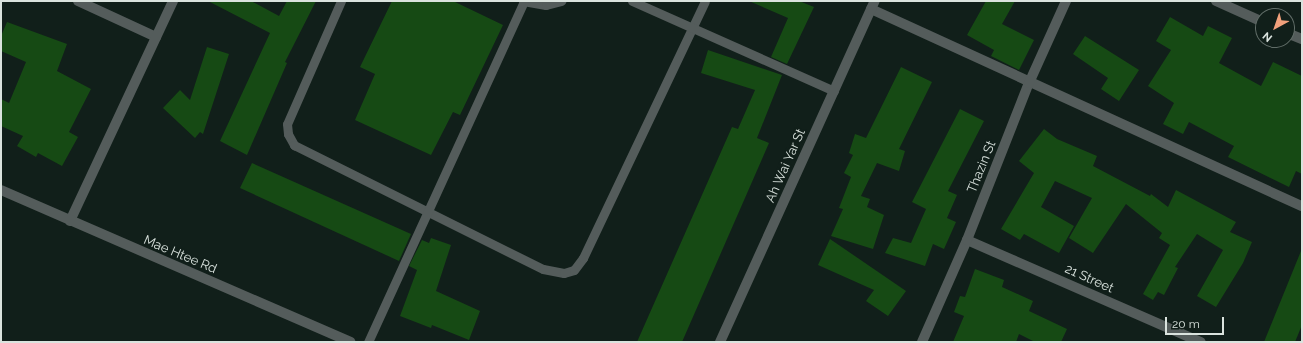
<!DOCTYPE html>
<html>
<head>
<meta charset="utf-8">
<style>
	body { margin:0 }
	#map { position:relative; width:1303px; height:343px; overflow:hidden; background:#111f1a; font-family:Raleway,sans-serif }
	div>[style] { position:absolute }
	.building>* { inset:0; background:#164a14 }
	.service>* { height:9px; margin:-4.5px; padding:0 4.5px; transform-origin:4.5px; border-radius:4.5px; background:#545c5b }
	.minor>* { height:10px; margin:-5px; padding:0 5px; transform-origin:5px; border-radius:5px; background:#545c5b }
	.tertiary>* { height:10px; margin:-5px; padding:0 5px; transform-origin:5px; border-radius:5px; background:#545c5b }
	span { translate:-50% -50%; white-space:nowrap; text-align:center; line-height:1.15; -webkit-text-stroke:3.5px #111f1a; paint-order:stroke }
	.street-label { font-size:13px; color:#dae3de }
	.frame { position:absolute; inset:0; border:2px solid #dae3de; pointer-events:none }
	.north { position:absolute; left:1255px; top:8px; width:40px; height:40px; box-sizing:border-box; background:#111f1a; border:1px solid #616d68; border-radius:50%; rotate:220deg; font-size:11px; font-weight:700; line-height:16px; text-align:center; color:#dae3de }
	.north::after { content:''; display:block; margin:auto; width:14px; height:18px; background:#f1a17c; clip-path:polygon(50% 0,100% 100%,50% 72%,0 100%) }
	.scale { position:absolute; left:1165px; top:317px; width:59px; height:18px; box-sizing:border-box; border:2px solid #dae3de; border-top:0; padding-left:5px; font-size:12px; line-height:14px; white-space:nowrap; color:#dae3de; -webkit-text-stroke:3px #111f1a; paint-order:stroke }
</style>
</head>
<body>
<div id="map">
	<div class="building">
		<i style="clip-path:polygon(208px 1px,251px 1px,279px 16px,287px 1px,316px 1px,285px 62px,287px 63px,247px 155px,220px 141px,270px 33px)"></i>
		<i style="clip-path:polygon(392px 1px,453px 1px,503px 25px,460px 115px,453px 112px,431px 155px,355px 120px,375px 74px,360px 67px)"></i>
		<i style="clip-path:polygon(749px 1px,799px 1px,814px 7px,787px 64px,771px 57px,788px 18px)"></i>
		<i style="clip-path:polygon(986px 1px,1015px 1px,1002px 24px,1034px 40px,1019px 70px,991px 56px,994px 50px,967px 35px)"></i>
		<i style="clip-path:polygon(1170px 17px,1203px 36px,1208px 26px,1232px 38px,1219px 63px,1261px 86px,1273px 62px,1302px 76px,1302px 174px,1296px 171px,1289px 187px,1228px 157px,1234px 146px,1189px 122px,1183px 134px,1163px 124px,1174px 103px,1148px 86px,1171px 50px,1156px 41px)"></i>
		<i style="clip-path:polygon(7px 22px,67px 44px,57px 71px,91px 89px,69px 132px,78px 137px,62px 166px,38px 153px,36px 157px,17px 146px,23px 136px,1px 126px,1px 99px,9px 103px,26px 62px,1px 51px,1px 36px)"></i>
		<i style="clip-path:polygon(1085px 36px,1139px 70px,1119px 101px,1101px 89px,1108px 78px,1073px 54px)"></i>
		<i style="clip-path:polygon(207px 47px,229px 54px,203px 134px,200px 132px,195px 138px,163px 108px,180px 90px,190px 100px)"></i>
		<i style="clip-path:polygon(708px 50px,782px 75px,757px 138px,769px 143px,682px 342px,637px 342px,732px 127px,738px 129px,755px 90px,701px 73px)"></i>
		<i style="clip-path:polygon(901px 67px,932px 82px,899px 149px,905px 151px,899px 171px,877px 163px,861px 196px,870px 199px,867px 207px,884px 215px,873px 249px,831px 236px,843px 209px,839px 208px,851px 177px,844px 173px,853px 155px,849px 153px,855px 134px,866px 138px)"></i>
		<i style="clip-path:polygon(960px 109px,984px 121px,948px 191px,957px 195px,947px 218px,956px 222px,944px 249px,933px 244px,925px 266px,885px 253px,893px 238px,911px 243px,926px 209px,912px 202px)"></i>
		<i style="clip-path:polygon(1044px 129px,1057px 139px,1097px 156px,1093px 166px,1150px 196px,1151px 194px,1168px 207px,1176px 190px,1236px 222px,1230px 232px,1252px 242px,1243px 263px,1216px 307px,1197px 296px,1223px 250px,1197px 234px,1175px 267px,1178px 268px,1164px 295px,1158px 292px,1153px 300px,1143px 294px,1170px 245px,1159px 238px,1162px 233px,1126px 204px,1093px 253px,1069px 238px,1092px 198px,1055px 181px,1041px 207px,1074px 226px,1059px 253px,1024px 234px,1020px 240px,1001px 229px,1034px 173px,1019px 161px)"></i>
		<i style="clip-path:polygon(252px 163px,411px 234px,399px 261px,240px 188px)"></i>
		<i style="clip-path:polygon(431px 238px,451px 245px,436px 291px,480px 311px,469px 340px,432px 325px,431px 328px,400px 316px,417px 270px,409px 266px,422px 240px,429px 243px)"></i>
		<i style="clip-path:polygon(830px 239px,906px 291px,888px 316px,866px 301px,874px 290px,818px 265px)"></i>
		<i style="clip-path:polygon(1301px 251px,1302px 325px,1295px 342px,1264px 342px)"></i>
		<i style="clip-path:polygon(975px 269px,1004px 280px,1002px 287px,1033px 301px,1029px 311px,1067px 329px,1061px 342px,1035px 342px,1019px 334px,1016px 342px,953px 342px,964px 316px,954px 312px,960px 296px,965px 297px)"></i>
	</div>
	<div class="service">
		<i style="left:341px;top:1px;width:134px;rotate:113.7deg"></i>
		<i style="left:287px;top:124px;width:10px;rotate:84deg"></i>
		<i style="left:288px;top:134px;width:13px;rotate:61deg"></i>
		<i style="left:294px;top:145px;width:278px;rotate:26.5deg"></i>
		<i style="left:543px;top:269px;width:21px;rotate:11deg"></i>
		<i style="left:564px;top:273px;width:10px;rotate:-17deg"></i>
		<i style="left:574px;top:270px;width:15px;rotate:-53deg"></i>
		<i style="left:583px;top:258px;width:284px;rotate:-64.6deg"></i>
		<i style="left:523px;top:1px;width:23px;rotate:10deg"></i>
		<i style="left:546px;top:5px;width:16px;rotate:-15deg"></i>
		<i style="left:632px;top:1px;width:221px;rotate:24deg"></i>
		<i style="left:368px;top:342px;width:374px;rotate:-65.4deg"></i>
	</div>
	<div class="minor">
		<i style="left:78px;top:1px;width:86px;rotate:24.8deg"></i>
		<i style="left:1216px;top:1px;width:51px;rotate:24.1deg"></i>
		<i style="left:871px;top:9px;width:474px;rotate:24.6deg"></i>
		<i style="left:1287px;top:33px;width:16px;rotate:22deg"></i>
		<i style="left:70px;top:221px;width:243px;rotate:-64.9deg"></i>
		<i style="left:967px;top:240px;width:255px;rotate:23.6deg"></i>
		<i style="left:922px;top:342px;width:111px;rotate:-66.2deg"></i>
		<i style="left:967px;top:240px;width:169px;rotate:-68.5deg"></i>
		<i style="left:1029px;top:83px;width:90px;rotate:-65.7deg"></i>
	</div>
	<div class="tertiary">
		<i style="left:1px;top:190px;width:381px;rotate:23.5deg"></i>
		<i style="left:720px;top:342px;width:375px;rotate:-65.6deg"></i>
	</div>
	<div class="street-label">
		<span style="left:786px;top:166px;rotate:-66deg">Ah Wai Yar St</span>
		<span style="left:982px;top:167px;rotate:-68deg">Thazin St</span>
		<span style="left:180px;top:255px;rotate:23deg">Mae Htee Rd</span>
		<span style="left:1089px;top:279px;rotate:24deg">21 Street</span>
	</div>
	<div class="frame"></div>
	<div class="north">N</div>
	<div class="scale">20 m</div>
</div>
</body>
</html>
